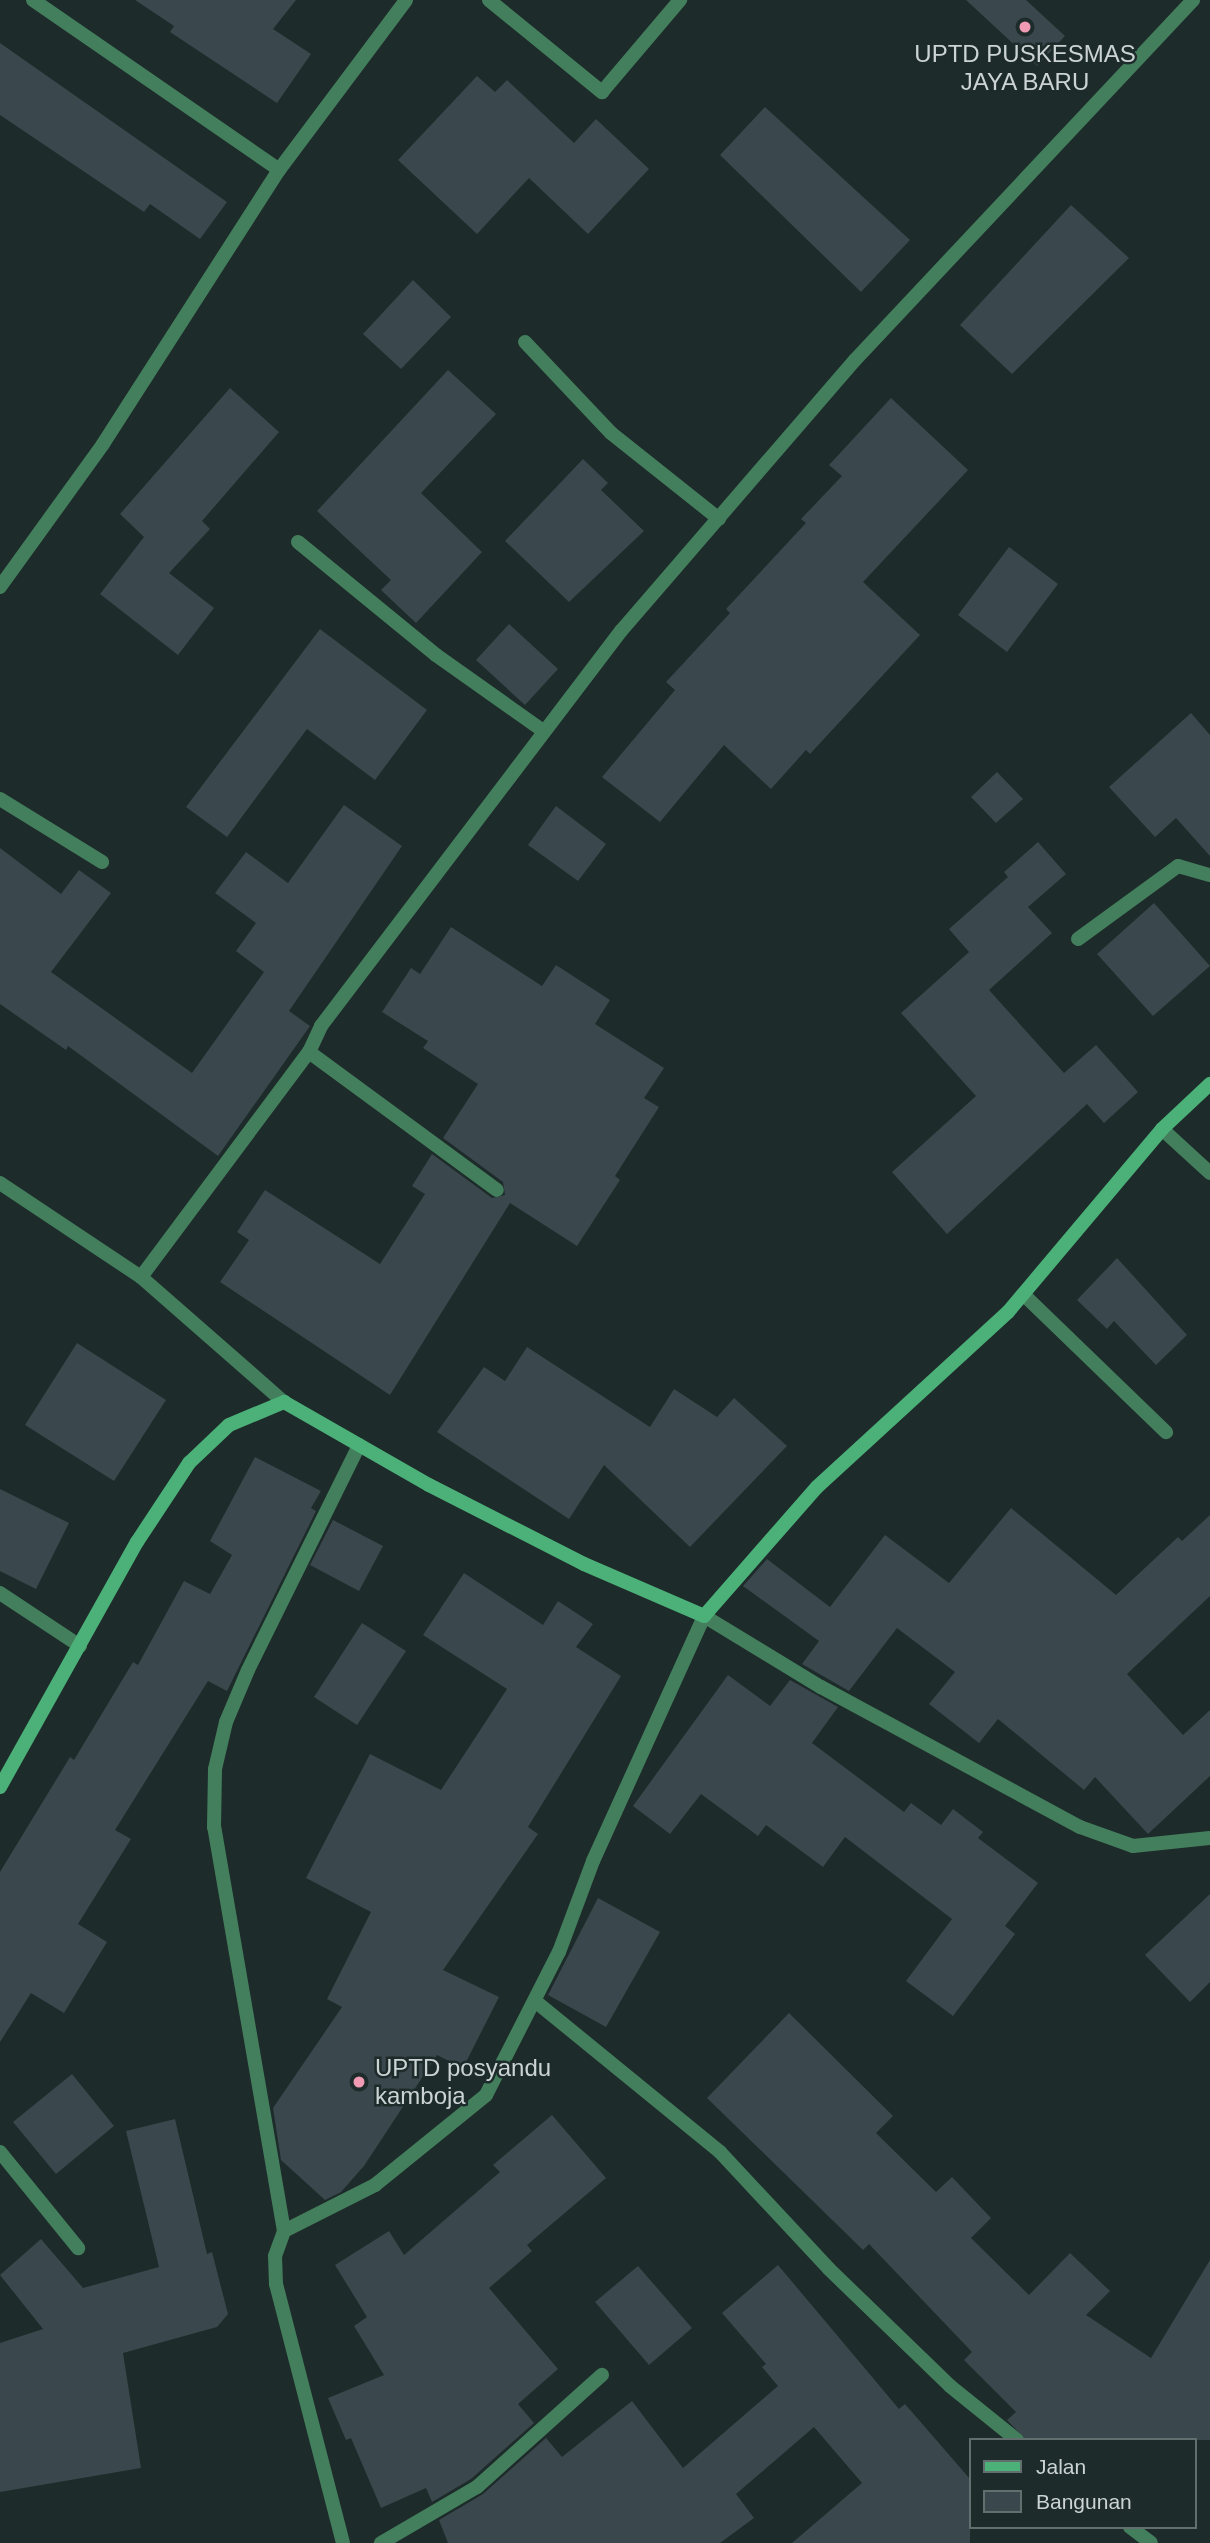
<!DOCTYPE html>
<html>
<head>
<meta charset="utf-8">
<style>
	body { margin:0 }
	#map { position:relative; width:1210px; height:2543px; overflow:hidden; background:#1d2b2a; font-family:Arial,sans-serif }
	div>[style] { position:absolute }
	.building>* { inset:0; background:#3a474c }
	.street>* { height:14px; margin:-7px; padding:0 7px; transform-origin:7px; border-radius:7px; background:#447f5d }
	.secondary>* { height:14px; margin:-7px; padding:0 7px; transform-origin:7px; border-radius:7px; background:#4cb179 }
	.dots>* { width:19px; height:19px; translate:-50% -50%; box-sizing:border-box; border:4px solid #1d2b2a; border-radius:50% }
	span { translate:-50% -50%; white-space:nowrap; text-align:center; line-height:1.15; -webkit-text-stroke:5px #1d2b2a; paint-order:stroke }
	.poi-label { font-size:24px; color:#cbd3d3 }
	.left { translate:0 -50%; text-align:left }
	.legend { position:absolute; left:969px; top:2438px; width:228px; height:91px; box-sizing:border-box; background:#1d2b2a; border:2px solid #636e6e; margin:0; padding:9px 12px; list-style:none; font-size:21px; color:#cbd3d3 }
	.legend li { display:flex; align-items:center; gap:14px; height:35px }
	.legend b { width:35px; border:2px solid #636e6e }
</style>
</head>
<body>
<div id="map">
	<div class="building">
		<i style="clip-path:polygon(135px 0,296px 0,273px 29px,311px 54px,277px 103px,170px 32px,174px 26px)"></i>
		<i style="clip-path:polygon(966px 0,1026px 0,1065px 36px,1037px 66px)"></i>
		<i style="clip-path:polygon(0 43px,227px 202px,200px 239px,150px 204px,144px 212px,0 115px)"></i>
		<i style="clip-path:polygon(477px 76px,495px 92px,507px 80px,574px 143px,596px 119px,649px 169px,588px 234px,529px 178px,477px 234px,398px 160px)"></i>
		<i style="clip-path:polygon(765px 107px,910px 240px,861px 292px,720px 155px)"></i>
		<i style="clip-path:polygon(1071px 205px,1129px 258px,1012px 374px,960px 325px)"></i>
		<i style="clip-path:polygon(413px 280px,451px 317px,401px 369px,363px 334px)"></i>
		<i style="clip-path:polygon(448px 370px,496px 414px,421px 493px,482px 552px,416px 623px,381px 590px,391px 580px,317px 511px)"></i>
		<i style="clip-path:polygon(230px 388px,279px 432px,202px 521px,210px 529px,169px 573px,214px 608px,178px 655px,100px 594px,144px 537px,120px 514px)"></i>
		<i style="clip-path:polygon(891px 398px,968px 470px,863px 582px,920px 635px,810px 754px,806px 750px,771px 789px,724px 745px,660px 822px,602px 777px,675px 690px,666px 682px,730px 613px,726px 609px,806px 523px,801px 519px,842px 476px,829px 465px)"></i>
		<i style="clip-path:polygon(583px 459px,608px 483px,601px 490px,644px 531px,569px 602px,505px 541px)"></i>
		<i style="clip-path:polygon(1009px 547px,1058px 584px,1007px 652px,958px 615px)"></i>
		<i style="clip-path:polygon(509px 624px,558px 669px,525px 705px,476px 660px)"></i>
		<i style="clip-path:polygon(320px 629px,427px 710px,375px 780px,307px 729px,227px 837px,186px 807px)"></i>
		<i style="clip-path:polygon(1191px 713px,1210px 735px,1210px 856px,1176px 818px,1155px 837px,1109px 787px)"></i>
		<i style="clip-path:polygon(997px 772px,1023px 799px,996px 823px,971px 797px)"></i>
		<i style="clip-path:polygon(344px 805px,402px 846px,289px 1011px,310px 1026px,218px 1156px,68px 1046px,66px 1050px,0 1004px,0 848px,61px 894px,79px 870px,111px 893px,51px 972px,192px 1073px,264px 972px,236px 951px,256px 923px,215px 893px,246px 852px,288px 883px)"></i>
		<i style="clip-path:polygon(556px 806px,606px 844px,578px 881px,528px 845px)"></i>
		<i style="clip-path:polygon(1038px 842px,1066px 874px,1028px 907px,1052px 933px,989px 990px,1064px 1073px,1096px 1045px,1138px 1092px,1104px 1123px,1087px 1104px,947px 1234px,892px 1172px,976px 1096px,901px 1013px,969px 952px,949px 929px,1008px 877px,1004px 872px)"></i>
		<i style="clip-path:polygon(1154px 903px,1210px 966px,1153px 1016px,1097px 954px)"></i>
		<i style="clip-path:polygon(451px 927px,542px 986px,556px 965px,610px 1000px,595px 1024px,664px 1068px,644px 1098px,659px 1107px,615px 1176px,620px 1180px,577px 1246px,510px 1203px,390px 1395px,220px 1282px,249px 1240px,237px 1232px,265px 1190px,380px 1264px,425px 1194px,412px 1186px,432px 1154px,492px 1198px,505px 1195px,503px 1182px,443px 1138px,478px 1084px,423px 1048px,428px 1041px,382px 1012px,411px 968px,420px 974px)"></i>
		<i style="clip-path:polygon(1117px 1258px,1187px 1335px,1156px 1365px,1114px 1321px,1107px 1329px,1077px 1300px)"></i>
		<i style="clip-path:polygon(77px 1343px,166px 1400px,114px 1481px,25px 1425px)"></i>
		<i style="clip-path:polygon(527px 1347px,650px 1427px,674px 1389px,717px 1417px,734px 1398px,787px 1446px,690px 1547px,604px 1465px,569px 1519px,437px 1432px,484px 1367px,505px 1381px)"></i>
		<i style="clip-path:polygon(255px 1457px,321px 1491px,311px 1508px,316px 1511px,227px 1691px,208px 1681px,115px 1830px,131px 1839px,78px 1924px,107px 1942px,64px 2013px,31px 1993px,0 2042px,0 1872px,70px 1757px,74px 1760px,133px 1662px,138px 1665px,184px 1581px,210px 1594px,232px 1555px,210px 1541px)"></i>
		<i style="clip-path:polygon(0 1489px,69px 1523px,36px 1589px,0 1571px)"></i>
		<i style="clip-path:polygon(1011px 1508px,1116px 1595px,1178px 1537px,1182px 1541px,1210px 1515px,1210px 1596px,1127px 1674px,1183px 1735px,1210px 1710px,1210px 1776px,1148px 1834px,1095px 1777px,1084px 1790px,998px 1719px,979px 1743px,929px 1704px,955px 1672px,897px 1628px,849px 1691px,802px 1664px,819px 1641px,743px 1586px,767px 1559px,830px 1607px,885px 1535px,949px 1583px)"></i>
		<i style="clip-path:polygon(333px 1520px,383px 1546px,359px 1591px,310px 1565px)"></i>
		<i style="clip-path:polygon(464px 1573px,543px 1625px,558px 1601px,593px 1624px,576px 1647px,621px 1676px,528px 1827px,538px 1834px,443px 1970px,499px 1997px,463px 2068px,437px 2055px,364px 2166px,341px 2192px,325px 2200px,281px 2160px,273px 2108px,342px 2007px,327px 1999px,371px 1912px,306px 1878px,370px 1754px,441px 1790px,507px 1689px,423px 1635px)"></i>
		<i style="clip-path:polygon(362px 1623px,406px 1651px,357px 1725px,314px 1697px)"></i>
		<i style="clip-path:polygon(728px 1675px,770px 1706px,790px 1680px,838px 1707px,812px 1743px,904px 1812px,911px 1803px,941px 1825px,953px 1809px,983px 1832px,978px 1838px,1038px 1883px,1005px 1926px,1015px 1934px,953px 2016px,906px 1981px,952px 1919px,845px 1837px,823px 1867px,766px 1825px,758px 1836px,701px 1794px,670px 1834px,633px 1806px)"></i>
		<i style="clip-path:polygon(1210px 1894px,1210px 1982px,1190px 2002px,1145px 1955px)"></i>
		<i style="clip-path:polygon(598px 1898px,660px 1932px,606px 2027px,548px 1995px)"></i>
		<i style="clip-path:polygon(789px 2013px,893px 2116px,876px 2133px,936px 2192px,952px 2177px,991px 2218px,971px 2238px,1029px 2295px,1070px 2253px,1110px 2291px,1086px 2315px,1151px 2358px,1210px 2260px,1210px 2440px,1026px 2440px,1007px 2420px,1016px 2412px,964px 2360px,972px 2352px,869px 2244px,863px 2250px,707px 2098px)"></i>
		<i style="clip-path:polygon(72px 2074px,114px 2126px,56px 2174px,13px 2122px)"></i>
		<i style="clip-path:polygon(552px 2115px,606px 2178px,527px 2245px,532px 2251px,489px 2288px,558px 2369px,518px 2404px,534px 2423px,471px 2479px,432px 2502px,426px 2488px,381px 2508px,351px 2438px,346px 2440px,328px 2398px,384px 2375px,354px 2326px,367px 2317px,335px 2265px,389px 2231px,404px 2255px,500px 2172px,493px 2165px)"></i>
		<i style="clip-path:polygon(175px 2119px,207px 2254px,212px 2252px,228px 2314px,217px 2327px,123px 2353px,141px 2468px,0 2492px,0 2343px,43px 2329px,0 2275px,41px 2239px,83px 2288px,159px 2267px,126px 2131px)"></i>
		<i style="clip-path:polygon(778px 2265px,899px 2409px,905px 2404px,970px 2479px,970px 2543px,792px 2543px,862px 2483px,814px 2427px,736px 2494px,754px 2518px,720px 2543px,448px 2543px,439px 2520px,483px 2494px,546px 2438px,562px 2457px,632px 2401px,683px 2468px,778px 2386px,762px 2367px,766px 2364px,722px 2313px)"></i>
		<i style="clip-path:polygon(638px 2266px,692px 2328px,649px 2365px,595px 2302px)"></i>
	</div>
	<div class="street">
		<i style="left:33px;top:0;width:299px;rotate:34.6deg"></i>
		<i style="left:489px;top:0;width:146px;rotate:39.2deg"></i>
		<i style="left:602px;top:92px;width:121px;rotate:-49.7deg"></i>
		<i style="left:525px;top:342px;width:125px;rotate:46.6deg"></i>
		<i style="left:611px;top:433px;width:138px;rotate:38.5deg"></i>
		<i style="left:298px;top:542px;width:178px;rotate:39.3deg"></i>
		<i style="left:436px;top:655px;width:130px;rotate:35.3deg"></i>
		<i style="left:0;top:587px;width:176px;rotate:-54.2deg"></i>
		<i style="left:103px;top:444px;width:326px;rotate:-57.3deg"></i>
		<i style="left:279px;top:170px;width:212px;rotate:-53.2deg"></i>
		<i style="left:0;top:799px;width:120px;rotate:31.7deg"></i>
		<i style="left:1078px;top:939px;width:124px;rotate:-36.1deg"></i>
		<i style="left:1178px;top:866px;width:33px;rotate:16deg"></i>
		<i style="left:309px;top:1052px;width:233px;rotate:36.3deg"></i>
		<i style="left:1162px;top:1129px;width:65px;rotate:42.5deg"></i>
		<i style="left:0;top:1183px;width:169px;rotate:33.7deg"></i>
		<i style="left:141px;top:1277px;width:190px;rotate:41.2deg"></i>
		<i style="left:141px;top:1277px;width:281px;rotate:-53.3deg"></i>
		<i style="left:309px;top:1052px;width:29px;rotate:-65deg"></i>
		<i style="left:321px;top:1026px;width:496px;rotate:-52.8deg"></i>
		<i style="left:621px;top:631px;width:358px;rotate:-49.2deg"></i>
		<i style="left:855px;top:360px;width:494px;rotate:-46.8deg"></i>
		<i style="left:1023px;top:1294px;width:199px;rotate:44deg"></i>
		<i style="left:0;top:1593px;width:96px;rotate:33.5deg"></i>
		<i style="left:535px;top:2001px;width:239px;rotate:39.2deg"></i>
		<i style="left:720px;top:2152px;width:160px;rotate:47deg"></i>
		<i style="left:829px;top:2269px;width:168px;rotate:44deg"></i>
		<i style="left:950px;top:2386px;width:86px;rotate:38.9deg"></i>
		<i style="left:0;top:2152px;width:124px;rotate:50.9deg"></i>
		<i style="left:284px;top:2231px;width:410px;rotate:-99.8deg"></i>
		<i style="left:214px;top:1827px;width:58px;rotate:-89deg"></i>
		<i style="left:215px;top:1769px;width:48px;rotate:-76.8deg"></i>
		<i style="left:226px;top:1722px;width:56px;rotate:-67.1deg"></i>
		<i style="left:248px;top:1670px;width:251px;rotate:-63.7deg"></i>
		<i style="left:1130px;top:2527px;width:26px;rotate:37deg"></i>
		<i style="left:343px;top:2543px;width:268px;rotate:-104.5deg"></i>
		<i style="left:276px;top:2284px;width:28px;rotate:-92deg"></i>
		<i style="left:275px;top:2256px;width:27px;rotate:-70deg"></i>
		<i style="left:284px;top:2231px;width:102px;rotate:-26.8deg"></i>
		<i style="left:375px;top:2185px;width:143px;rotate:-39deg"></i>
		<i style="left:486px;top:2095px;width:161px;rotate:-63deg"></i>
		<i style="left:559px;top:1952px;width:97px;rotate:-69.5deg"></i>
		<i style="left:593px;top:1861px;width:269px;rotate:-65.6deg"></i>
		<i style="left:704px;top:1616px;width:137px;rotate:31.3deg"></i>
		<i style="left:821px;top:1687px;width:294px;rotate:28.4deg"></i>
		<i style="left:1080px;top:1827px;width:56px;rotate:19.7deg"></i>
		<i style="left:1133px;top:1846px;width:77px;rotate:-5.9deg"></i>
		<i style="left:381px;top:2543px;width:111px;rotate:-30.3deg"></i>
		<i style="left:477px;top:2487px;width:168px;rotate:-41.9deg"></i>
	</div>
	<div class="secondary">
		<i style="left:0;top:1787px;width:281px;rotate:-60.8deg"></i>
		<i style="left:137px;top:1542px;width:95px;rotate:-56.6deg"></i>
		<i style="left:189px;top:1463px;width:55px;rotate:-43.5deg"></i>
		<i style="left:229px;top:1425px;width:60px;rotate:-22.7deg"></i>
		<i style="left:284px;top:1402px;width:167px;rotate:29.8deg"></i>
		<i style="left:429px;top:1485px;width:174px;rotate:27deg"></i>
		<i style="left:584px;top:1564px;width:131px;rotate:23.4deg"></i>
		<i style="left:704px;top:1616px;width:171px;rotate:-48.8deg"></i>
		<i style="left:817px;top:1487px;width:259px;rotate:-42.5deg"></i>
		<i style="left:1008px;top:1312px;width:239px;rotate:-49.9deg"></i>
		<i style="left:1162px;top:1129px;width:66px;rotate:-43.2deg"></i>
	</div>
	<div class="dots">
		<i style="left:1025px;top:27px;background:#f19ab3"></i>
		<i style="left:359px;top:2082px;background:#f19ab3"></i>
	</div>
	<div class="poi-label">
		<span style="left:1025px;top:68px">UPTD PUSKESMAS<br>JAYA BARU</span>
		<span class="left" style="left:375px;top:2082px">UPTD posyandu<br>kamboja</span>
	</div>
	<ul class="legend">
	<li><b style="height:9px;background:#4cb179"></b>Jalan</li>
	<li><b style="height:19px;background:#3a474c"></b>Bangunan</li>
	</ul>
</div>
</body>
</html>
